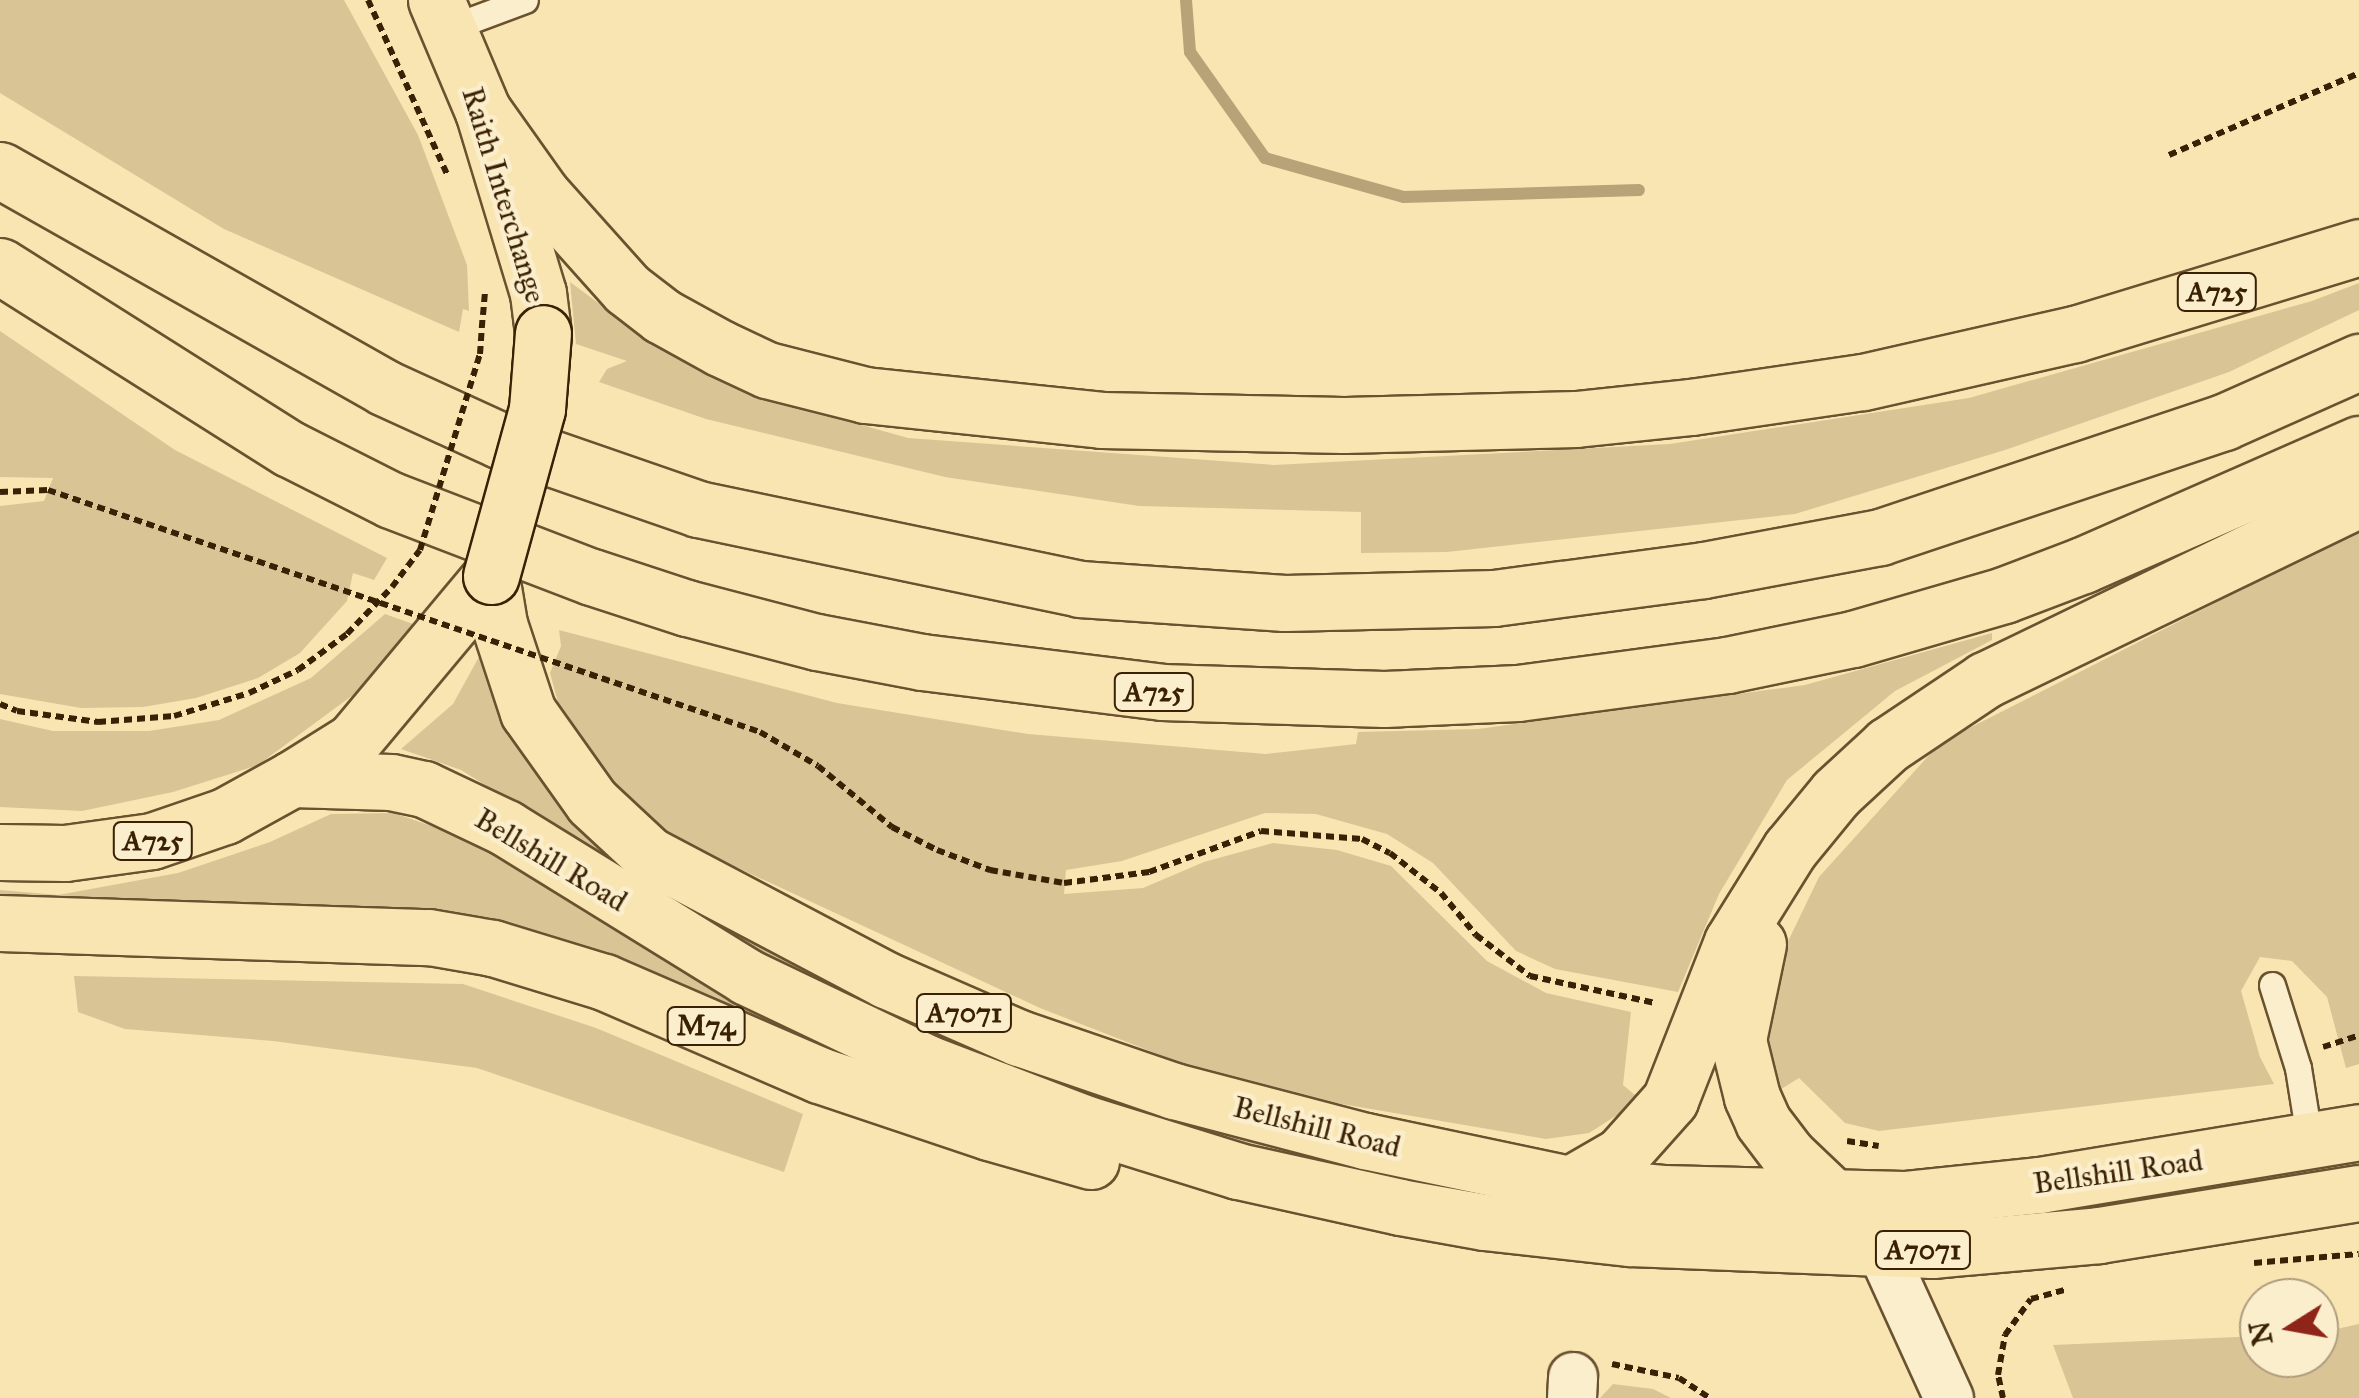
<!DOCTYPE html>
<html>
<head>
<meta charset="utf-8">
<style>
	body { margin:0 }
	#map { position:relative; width:2359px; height:1398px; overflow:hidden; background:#f9e5b2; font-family:"IM FELL Great Primer",serif }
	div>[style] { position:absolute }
	.green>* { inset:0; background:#d9c495 }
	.stream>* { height:12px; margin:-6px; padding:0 6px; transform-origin:6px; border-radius:6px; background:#b8a277 }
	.path>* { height:6px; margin-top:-3px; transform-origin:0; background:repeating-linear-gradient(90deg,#3a2105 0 8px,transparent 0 13px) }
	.roads { filter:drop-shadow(2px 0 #6a5230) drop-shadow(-2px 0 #6a5230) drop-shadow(0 2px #6a5230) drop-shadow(0 -2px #6a5230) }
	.lane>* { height:25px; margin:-12.5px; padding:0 12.5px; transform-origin:12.5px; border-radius:12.5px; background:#fbeecd }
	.street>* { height:48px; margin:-24px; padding:0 24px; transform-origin:24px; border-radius:24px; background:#fbeecd }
	.highway>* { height:55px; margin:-27.5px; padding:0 27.5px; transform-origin:27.5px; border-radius:27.5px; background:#f9e5b2 }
	.path-bridge>* { height:6px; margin-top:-3px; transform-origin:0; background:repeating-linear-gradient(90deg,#3a2105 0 8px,transparent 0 13px) }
	.bridges { filter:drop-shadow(2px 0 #3a2105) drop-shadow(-2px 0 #3a2105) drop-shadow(0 2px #3a2105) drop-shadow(0 -2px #3a2105) }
	.highway-bridge>* { height:55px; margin:-27.5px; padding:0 27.5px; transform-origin:27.5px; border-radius:27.5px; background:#f9e5b2 }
	span { translate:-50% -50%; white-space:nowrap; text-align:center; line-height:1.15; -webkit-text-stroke:9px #fbeecd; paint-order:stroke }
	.shield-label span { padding:2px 8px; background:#fbeecd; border:2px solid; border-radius:8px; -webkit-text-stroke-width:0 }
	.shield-label { font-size:28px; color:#3a2105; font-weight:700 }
	.street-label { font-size:30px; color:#3a2105 }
	.north { position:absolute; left:2239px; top:1278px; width:100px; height:100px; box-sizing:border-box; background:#fbeecd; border:2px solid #ae9c7d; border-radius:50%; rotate:259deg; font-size:28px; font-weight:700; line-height:40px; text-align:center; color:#3a2105 }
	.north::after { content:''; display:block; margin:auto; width:35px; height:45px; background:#8f2418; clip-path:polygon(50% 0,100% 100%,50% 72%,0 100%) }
</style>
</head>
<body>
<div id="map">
	<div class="green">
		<i style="clip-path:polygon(0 0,344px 0,418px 135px,467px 265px,469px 311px,463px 309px,459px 332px,224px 229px,0 93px)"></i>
		<i style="clip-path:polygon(570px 282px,640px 334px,744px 392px,908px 438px,1274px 465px,1670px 444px,1969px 398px,2312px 301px,2359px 283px,2359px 310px,2229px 372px,2005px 450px,1795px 514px,1447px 552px,1361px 553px,1361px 512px,1139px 506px,945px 477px,706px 419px,599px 382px,607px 369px,627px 361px,576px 344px)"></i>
		<i style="clip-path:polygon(0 331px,175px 450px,387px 558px,374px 580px,353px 573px,347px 601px,300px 653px,258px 678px,196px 698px,143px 707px,81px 708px,0 694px,0 506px,44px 501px,53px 478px,0 477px)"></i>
		<i style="clip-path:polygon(2359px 530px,2359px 1064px,2346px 1068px,2327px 997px,2292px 961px,2260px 957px,2241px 991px,2260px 1057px,2274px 1084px,1879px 1131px,1845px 1123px,1799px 1078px,1773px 1094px,1767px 1041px,1779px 960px,1819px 877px,1940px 743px)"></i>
		<i style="clip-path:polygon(385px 614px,413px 624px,353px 695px,258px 765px,173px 792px,82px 811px,0 807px,0 719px,53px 731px,149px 731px,219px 720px,311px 678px)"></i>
		<i style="clip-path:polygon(559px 630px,837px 703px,1028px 734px,1266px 754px,1356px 744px,1358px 732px,1478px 729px,1805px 685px,1992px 633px,1992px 640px,1895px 691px,1787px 780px,1719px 894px,1678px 992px,1555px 969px,1516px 951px,1433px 863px,1387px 834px,1316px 814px,1265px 813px,1122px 861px,1066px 870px,1064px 894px,1143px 888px,1204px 862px,1273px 843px,1337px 850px,1391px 866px,1487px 961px,1546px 993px,1631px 1012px,1623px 1085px,1641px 1100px,1589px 1133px,1546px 1139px,1242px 1087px,1040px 1008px,682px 842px,620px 797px,565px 728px,550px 673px,561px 646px)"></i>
		<i style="clip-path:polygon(480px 655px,520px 751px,589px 837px,652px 883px,1455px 1188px,1306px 1159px,1177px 1125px,1023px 1071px,782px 969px,461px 770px,401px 749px,453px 704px)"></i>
		<i style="clip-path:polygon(394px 813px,466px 838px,641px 946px,811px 1037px,803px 1054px,530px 937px,0 908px,0 890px,58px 895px,178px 873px,270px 842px,331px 814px)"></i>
		<i style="clip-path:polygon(74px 976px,463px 984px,596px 1028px,803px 1114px,784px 1172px,477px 1068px,273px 1041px,125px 1029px,78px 1012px)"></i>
		<i style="clip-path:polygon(2359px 1324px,2359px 1398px,2073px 1398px,2053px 1345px,2259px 1336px,2259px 1358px,2319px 1358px,2319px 1333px)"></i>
		<i style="clip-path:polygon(1613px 1384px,1653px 1389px,1671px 1398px,1600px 1398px)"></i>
	</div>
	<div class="stream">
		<i style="left:1186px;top:0;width:52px;rotate:85.6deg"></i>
		<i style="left:1190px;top:52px;width:130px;rotate:54.7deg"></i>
		<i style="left:1265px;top:158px;width:144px;rotate:15.7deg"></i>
		<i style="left:1404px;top:197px;width:235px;rotate:-1.7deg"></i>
	</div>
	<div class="path">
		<i style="left:368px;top:0;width:193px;rotate:65.6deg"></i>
		<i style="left:2169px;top:155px;width:207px;rotate:-23.3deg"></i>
		<i style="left:483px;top:315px;width:23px;rotate:-85deg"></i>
		<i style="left:0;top:492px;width:48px;rotate:-2.4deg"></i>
		<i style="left:0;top:704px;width:18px;rotate:22deg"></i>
		<i style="left:17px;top:711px;width:82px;rotate:7.7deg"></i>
		<i style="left:98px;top:722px;width:76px;rotate:-4.5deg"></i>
		<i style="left:174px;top:716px;width:78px;rotate:-17deg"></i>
		<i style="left:249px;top:693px;width:54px;rotate:-25.1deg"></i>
		<i style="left:298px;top:670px;width:61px;rotate:-36.3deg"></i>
		<i style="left:347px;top:634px;width:65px;rotate:-46.2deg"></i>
		<i style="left:1064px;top:883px;width:86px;rotate:-7.4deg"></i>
		<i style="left:1149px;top:872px;width:119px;rotate:-20.1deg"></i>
		<i style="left:1261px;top:831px;width:101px;rotate:4.5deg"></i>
		<i style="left:1362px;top:839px;width:31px;rotate:27deg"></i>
		<i style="left:1390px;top:853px;width:65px;rotate:38.1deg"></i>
		<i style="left:1441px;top:893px;width:55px;rotate:50.2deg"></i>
		<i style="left:1476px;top:935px;width:68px;rotate:37.2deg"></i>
		<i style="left:1530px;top:976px;width:128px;rotate:12.2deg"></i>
		<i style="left:2323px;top:1047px;width:38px;rotate:-18deg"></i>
		<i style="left:1847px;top:1141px;width:32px;rotate:9deg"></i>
		<i style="left:2254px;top:1263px;width:105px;rotate:-4.9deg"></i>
		<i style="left:1612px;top:1364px;width:68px;rotate:11.8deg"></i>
		<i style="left:1679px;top:1378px;width:37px;rotate:33deg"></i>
		<i style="left:2003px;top:1398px;width:24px;rotate:-102deg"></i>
		<i style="left:1998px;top:1375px;width:41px;rotate:-80.1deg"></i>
		<i style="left:2005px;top:1335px;width:44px;rotate:-54.2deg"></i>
		<i style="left:2031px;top:1299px;width:35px;rotate:-15deg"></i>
	</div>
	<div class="roads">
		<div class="lane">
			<i style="left:447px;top:29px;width:83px;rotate:-20.4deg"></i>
			<i style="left:2272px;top:985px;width:87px;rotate:72.6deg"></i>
			<i style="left:2298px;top:1068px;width:76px;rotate:80.9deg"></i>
		</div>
		<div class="street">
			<i style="left:1881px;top:1249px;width:164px;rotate:65.5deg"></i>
			<i style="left:1572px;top:1398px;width:21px;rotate:-87deg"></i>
		</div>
		<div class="highway">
			<i style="left:436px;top:0;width:121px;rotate:67.1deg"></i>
			<i style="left:483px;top:111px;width:190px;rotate:73.2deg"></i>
			<i style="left:538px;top:293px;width:40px;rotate:82.9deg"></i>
			<i style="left:483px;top:111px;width:102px;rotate:54.6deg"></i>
			<i style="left:542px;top:194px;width:127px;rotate:48.2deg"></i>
			<i style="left:627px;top:289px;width:44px;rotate:37.6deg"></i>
			<i style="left:662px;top:316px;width:66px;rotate:28.9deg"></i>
			<i style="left:720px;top:348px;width:52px;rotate:25.1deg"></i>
			<i style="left:767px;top:370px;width:101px;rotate:14.3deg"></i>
			<i style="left:865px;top:395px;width:238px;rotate:6deg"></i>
			<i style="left:1102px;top:420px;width:241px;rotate:1.2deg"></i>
			<i style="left:1343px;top:425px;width:233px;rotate:-1.5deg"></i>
			<i style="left:1576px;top:419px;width:116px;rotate:-6deg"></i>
			<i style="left:1691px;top:407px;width:174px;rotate:-8.3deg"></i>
			<i style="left:1863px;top:382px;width:217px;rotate:-12.8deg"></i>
			<i style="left:2075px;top:334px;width:297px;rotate:-17deg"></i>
			<i style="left:0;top:170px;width:442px;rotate:29.5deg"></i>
			<i style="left:385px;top:388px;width:125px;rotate:24.5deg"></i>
			<i style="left:499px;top:440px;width:211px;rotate:19.1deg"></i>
			<i style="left:698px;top:509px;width:390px;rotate:11.8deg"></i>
			<i style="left:1080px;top:589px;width:205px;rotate:3.9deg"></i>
			<i style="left:1285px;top:603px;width:209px;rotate:-1.4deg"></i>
			<i style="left:1494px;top:598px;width:212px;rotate:-7.6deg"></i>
			<i style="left:1704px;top:570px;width:179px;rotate:-10.6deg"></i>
			<i style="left:1880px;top:537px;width:363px;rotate:-18.5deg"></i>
			<i style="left:2224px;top:422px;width:148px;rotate:-24deg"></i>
			<i style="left:0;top:266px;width:343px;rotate:32.3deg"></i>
			<i style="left:290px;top:449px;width:113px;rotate:26.8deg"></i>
			<i style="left:391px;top:500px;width:215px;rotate:21deg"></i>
			<i style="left:592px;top:577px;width:100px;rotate:18.1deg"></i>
			<i style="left:687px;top:608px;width:134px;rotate:14.7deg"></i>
			<i style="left:817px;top:642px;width:107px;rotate:10.8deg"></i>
			<i style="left:922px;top:662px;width:242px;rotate:7.1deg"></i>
			<i style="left:1162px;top:692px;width:222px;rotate:1.8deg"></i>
			<i style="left:1384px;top:699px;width:134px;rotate:-2.6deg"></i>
			<i style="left:1518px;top:693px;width:211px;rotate:-7.6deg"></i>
			<i style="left:1727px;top:665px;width:129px;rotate:-11.7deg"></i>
			<i style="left:1853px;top:639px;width:157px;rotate:-16.2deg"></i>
			<i style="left:2004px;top:595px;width:85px;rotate:-20.8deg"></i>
			<i style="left:2083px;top:565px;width:301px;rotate:-23.7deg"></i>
			<i style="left:491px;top:576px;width:49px;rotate:80.5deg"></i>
			<i style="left:499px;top:624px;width:93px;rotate:71.8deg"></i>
			<i style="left:528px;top:712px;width:110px;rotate:54.6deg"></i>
			<i style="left:592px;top:802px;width:78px;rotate:42.9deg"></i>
			<i style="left:649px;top:855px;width:268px;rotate:27.8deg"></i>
			<i style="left:886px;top:980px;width:145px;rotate:23.6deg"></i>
			<i style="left:1019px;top:1038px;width:164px;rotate:18.9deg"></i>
			<i style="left:1174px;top:1091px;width:197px;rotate:14.7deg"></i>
			<i style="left:1365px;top:1141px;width:213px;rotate:11.9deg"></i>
			<i style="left:1573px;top:1185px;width:90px;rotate:5.1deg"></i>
			<i style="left:1663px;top:1193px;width:241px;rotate:1.4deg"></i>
			<i style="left:1904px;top:1199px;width:137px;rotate:-5.9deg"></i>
			<i style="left:2040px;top:1185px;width:323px;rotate:-9.4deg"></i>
			<i style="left:292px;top:779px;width:99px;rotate:1.7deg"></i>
			<i style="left:391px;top:782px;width:34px;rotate:12deg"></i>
			<i style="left:424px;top:789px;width:91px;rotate:25.4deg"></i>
			<i style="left:506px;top:828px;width:283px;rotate:31.7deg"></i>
			<i style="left:747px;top:977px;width:199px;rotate:25.5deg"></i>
			<i style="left:927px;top:1063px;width:168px;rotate:20.9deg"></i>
			<i style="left:1084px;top:1123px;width:161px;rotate:17.3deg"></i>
			<i style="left:1238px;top:1171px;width:166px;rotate:12.5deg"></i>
			<i style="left:1400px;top:1207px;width:85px;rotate:10.1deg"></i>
			<i style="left:1484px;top:1222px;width:147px;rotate:6.3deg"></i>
			<i style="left:1630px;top:1238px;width:302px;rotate:2.3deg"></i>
			<i style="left:1932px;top:1250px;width:168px;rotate:-5.1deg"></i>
			<i style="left:2099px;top:1235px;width:263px;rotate:-9.2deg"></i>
			<i style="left:0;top:852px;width:65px;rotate:0.9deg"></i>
			<i style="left:65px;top:853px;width:88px;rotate:-7.9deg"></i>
			<i style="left:152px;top:841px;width:77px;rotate:-18.9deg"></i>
			<i style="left:225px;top:816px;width:77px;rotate:-28.9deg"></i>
			<i style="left:292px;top:779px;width:72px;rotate:-31.9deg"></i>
			<i style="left:353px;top:741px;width:215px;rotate:-50.1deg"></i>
			<i style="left:0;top:923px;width:429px;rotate:1.9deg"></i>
			<i style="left:429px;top:937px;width:65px;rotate:9.8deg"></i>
			<i style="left:493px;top:948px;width:116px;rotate:17deg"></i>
			<i style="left:604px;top:982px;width:234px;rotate:23.4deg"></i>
			<i style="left:819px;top:1075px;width:179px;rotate:18.5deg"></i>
			<i style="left:989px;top:1132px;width:106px;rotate:15.9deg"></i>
			<i style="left:1758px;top:944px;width:98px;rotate:101.8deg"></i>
			<i style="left:1738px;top:1040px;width:59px;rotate:76.2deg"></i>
			<i style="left:1752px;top:1097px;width:27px;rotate:66deg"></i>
			<i style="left:1763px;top:1122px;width:41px;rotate:52.9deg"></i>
			<i style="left:1788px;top:1155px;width:79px;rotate:43.5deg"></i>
			<i style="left:1562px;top:1189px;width:68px;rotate:-30deg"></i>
			<i style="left:1621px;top:1155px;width:74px;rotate:-48.3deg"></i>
			<i style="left:1670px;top:1100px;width:170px;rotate:-68.6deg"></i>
			<i style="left:1732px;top:942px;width:110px;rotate:-58.1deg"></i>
			<i style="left:1790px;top:849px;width:72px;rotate:-50.6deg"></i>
			<i style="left:1836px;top:793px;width:71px;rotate:-42.7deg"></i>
			<i style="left:1888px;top:745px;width:117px;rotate:-33.8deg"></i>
			<i style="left:1985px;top:680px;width:415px;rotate:-25.8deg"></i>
		</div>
	</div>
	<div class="path-bridge">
		<i style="left:48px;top:490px;width:752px;rotate:18.77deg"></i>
		<i style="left:760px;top:732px;width:67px;rotate:30.4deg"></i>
		<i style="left:818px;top:766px;width:96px;rotate:39.5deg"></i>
		<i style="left:892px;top:827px;width:51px;rotate:27.1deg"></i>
		<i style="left:937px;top:850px;width:57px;rotate:20.7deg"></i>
		<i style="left:990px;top:870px;width:75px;rotate:10deg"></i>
		<i style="left:392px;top:587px;width:46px;rotate:-52.9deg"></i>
		<i style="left:420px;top:550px;width:205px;rotate:-73deg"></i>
		<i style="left:480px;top:354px;width:39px;rotate:-86deg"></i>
	</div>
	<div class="bridges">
		<div class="highway-bridge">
			<i style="left:491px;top:576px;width:173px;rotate:-74.6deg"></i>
			<i style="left:537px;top:409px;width:76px;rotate:-85.5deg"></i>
		</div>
	</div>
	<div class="shield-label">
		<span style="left:2217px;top:292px">A725</span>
		<span style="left:1154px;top:692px">A725</span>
		<span style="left:153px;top:841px">A725</span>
		<span style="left:964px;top:1013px">A7071</span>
		<span style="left:706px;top:1026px">M74</span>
		<span style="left:1923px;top:1250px">A7071</span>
	</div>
	<div class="street-label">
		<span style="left:504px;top:195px;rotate:73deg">Raith Interchange</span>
		<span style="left:551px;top:860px;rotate:31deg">Bellshill Road</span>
		<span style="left:1317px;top:1127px;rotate:14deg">Bellshill Road</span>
		<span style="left:2118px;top:1172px;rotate:-8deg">Bellshill Road</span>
	</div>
	<div class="north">N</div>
</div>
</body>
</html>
